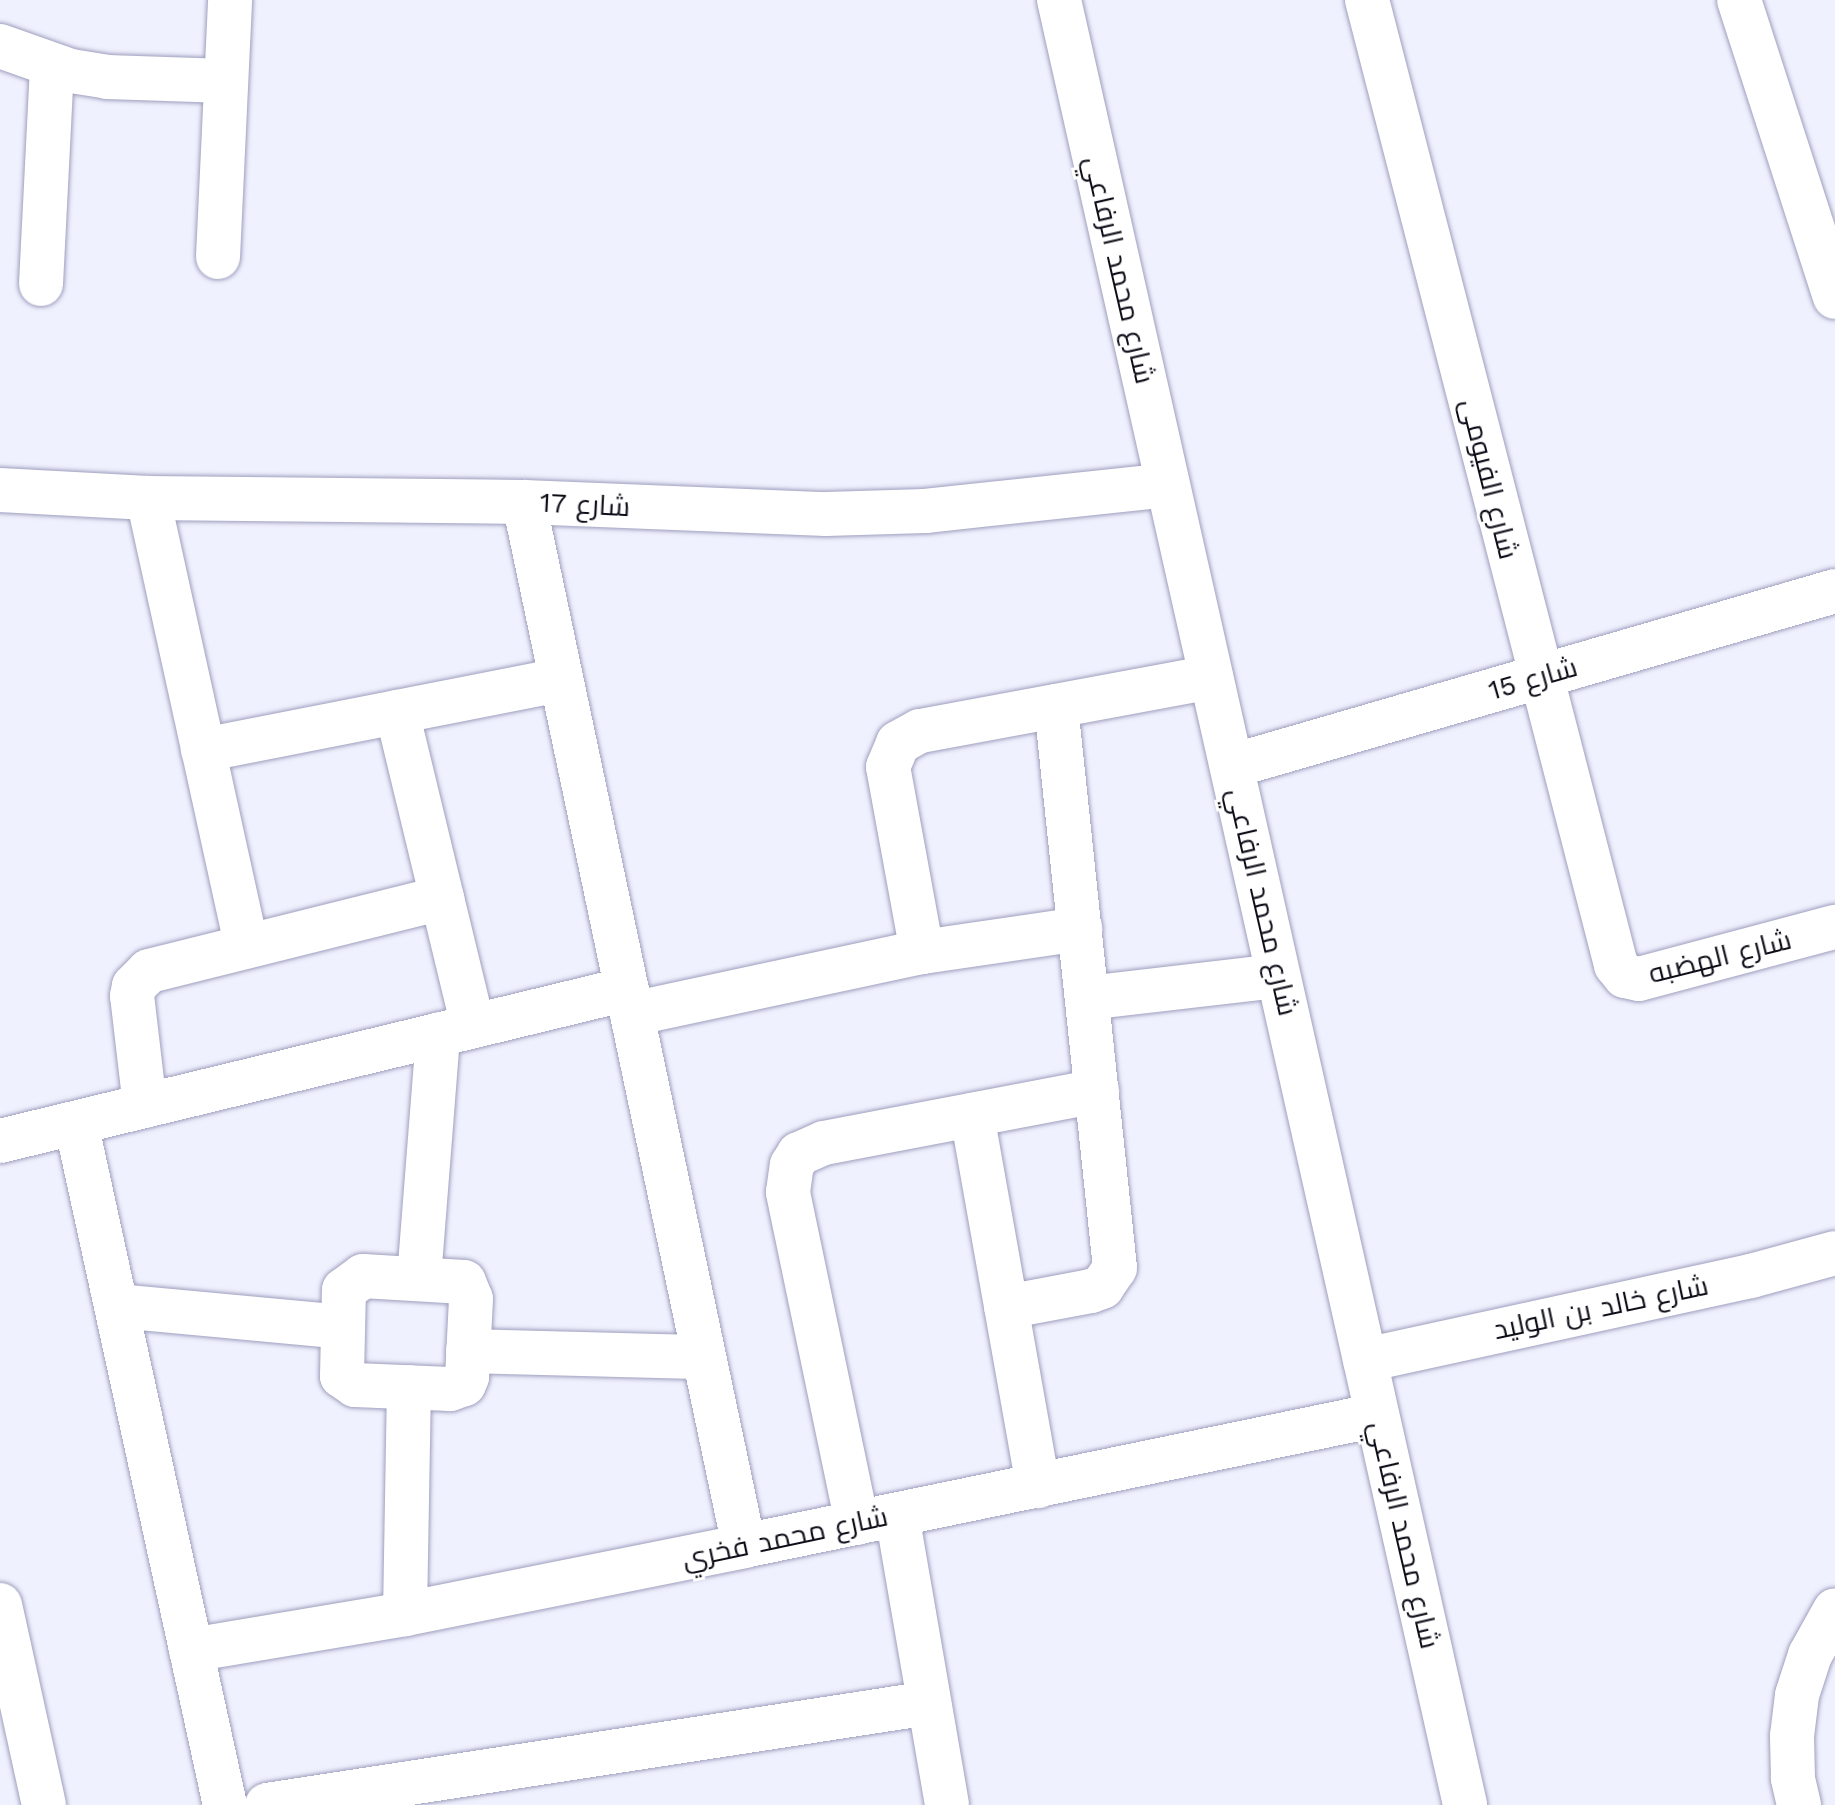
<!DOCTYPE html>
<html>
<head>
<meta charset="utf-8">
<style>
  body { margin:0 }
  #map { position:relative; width:1835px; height:1805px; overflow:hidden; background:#f0f1fe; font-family:"Work Sans",Cairo,sans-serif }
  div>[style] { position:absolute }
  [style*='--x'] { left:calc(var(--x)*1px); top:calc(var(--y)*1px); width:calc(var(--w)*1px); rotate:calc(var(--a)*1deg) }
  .roads { filter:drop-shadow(0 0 2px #9e9fbe) drop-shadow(0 0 2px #9e9fbe) }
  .minor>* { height:44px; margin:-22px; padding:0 22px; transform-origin:22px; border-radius:22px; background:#fff }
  span { translate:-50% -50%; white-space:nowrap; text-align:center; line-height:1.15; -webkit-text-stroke:6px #fff; paint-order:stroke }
  .street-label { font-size:28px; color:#0e0e19 }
</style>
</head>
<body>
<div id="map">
  <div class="roads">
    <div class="minor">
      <i style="--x:1059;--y:0;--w:1850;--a:77.32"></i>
      <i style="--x:1367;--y:0;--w:997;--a:75.53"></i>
      <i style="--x:1616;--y:965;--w:14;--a:51"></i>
      <i style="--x:1625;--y:976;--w:14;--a:12"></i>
      <i style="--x:1639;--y:979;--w:203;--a:-14.9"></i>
      <i style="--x:1739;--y:0;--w:312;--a:72.1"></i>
      <i style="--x:0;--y:46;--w:75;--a:19.4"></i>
      <i style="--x:71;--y:71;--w:36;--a:9"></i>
      <i style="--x:107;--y:77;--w:119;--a:1.9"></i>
      <i style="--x:218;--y:257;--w:257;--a:-87.3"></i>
      <i style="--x:41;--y:284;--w:219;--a:-87.1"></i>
      <i style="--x:0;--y:490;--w:148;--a:3.1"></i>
      <i style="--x:148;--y:498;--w:376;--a:0.6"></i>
      <i style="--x:524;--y:502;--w:302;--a:2.3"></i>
      <i style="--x:826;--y:514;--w:99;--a:-1.7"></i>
      <i style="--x:925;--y:511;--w:244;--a:-6.1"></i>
      <i style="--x:148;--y:498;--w:458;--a:77.6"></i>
      <i style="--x:524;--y:502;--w:1067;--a:78.1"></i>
      <i style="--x:397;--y:712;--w:323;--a:76.4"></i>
      <i style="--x:203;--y:750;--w:365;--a:-11.1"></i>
      <i style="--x:1232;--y:766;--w:628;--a:-16.18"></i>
      <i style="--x:922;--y:952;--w:188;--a:-100.4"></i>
      <i style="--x:888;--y:767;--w:26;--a:-67"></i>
      <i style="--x:898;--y:743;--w:25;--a:-29"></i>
      <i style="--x:920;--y:731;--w:296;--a:-10.5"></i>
      <i style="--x:1087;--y:998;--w:192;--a:-6.6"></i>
      <i style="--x:632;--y:1014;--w:297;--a:-12.1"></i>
      <i style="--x:922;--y:952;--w:160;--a:-8.3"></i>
      <i style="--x:145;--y:1106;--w:111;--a:-96.7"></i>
      <i style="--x:132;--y:996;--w:10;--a:-79"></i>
      <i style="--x:134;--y:986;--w:21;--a:-45"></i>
      <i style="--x:149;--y:971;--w:302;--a:-14"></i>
      <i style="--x:972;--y:1115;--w:377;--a:79.9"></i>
      <i style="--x:76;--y:1123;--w:698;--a:77.68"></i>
      <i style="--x:0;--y:1141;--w:645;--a:-13.63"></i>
      <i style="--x:363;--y:1276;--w:101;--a:3.4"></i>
      <i style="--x:464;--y:1282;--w:18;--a:68"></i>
      <i style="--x:471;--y:1299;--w:78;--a:92.9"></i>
      <i style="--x:467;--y:1377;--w:8;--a:113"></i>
      <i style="--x:464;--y:1384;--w:15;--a:160"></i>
      <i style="--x:450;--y:1389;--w:95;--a:-177.6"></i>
      <i style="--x:355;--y:1385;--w:16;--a:-145"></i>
      <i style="--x:342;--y:1376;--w:86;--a:-88.7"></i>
      <i style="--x:344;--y:1290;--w:24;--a:-36"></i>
      <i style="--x:419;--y:1278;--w:244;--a:-85.5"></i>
      <i style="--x:117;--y:1306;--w:226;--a:5.3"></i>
      <i style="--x:1006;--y:1307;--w:86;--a:-10.7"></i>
      <i style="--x:1091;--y:1291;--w:12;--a:-20"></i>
      <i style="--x:1102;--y:1287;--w:23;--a:-56"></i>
      <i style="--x:1115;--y:1268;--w:565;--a:-95.99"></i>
      <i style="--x:468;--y:1351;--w:236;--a:1.5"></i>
      <i style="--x:1365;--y:1360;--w:395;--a:-12.3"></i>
      <i style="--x:1751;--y:1276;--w:87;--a:-15.3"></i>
      <i style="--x:897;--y:1515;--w:294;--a:80.2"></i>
      <i style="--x:857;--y:1523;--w:338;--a:-101.8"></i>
      <i style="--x:788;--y:1192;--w:27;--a:-82"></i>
      <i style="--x:792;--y:1165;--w:13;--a:-58"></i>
      <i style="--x:799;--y:1154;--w:27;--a:-24"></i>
      <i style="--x:824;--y:1143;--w:278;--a:-10.8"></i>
      <i style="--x:0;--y:1605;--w:205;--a:77.6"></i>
      <i style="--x:405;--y:1614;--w:227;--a:-89"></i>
      <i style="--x:191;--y:1650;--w:217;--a:-9.5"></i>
      <i style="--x:405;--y:1614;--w:346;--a:-11.3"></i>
      <i style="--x:744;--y:1546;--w:646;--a:-11.69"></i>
      <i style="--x:267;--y:1805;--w:670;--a:-8.76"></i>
      <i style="--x:1799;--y:1805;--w:28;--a:-103"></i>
      <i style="--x:1793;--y:1778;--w:42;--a:-91.4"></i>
      <i style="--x:1792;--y:1736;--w:41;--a:-83"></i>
      <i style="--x:1797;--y:1695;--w:42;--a:-72"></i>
      <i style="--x:1810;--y:1655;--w:51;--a:-60.9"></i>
    </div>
  </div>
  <div class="street-label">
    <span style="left:1119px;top:270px;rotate:77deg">شارع محمد الرفاعي</span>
    <span style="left:1489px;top:479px;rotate:76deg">شارع الفيومى</span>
    <span style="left:585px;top:505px;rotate:3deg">شارع 17</span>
    <span style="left:1533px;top:679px;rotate:-16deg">شارع 15</span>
    <span style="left:1262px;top:902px;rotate:77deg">شارع محمد الرفاعي</span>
    <span style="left:1720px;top:957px;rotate:-14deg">شارع الهضبه</span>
    <span style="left:1601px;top:1308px;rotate:-12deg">شارع خالد بن الوليد</span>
    <span style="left:1404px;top:1535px;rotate:77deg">شارع محمد الرفاعي</span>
    <span style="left:785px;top:1538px;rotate:-12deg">شارع محمد فخري</span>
  </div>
</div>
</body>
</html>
